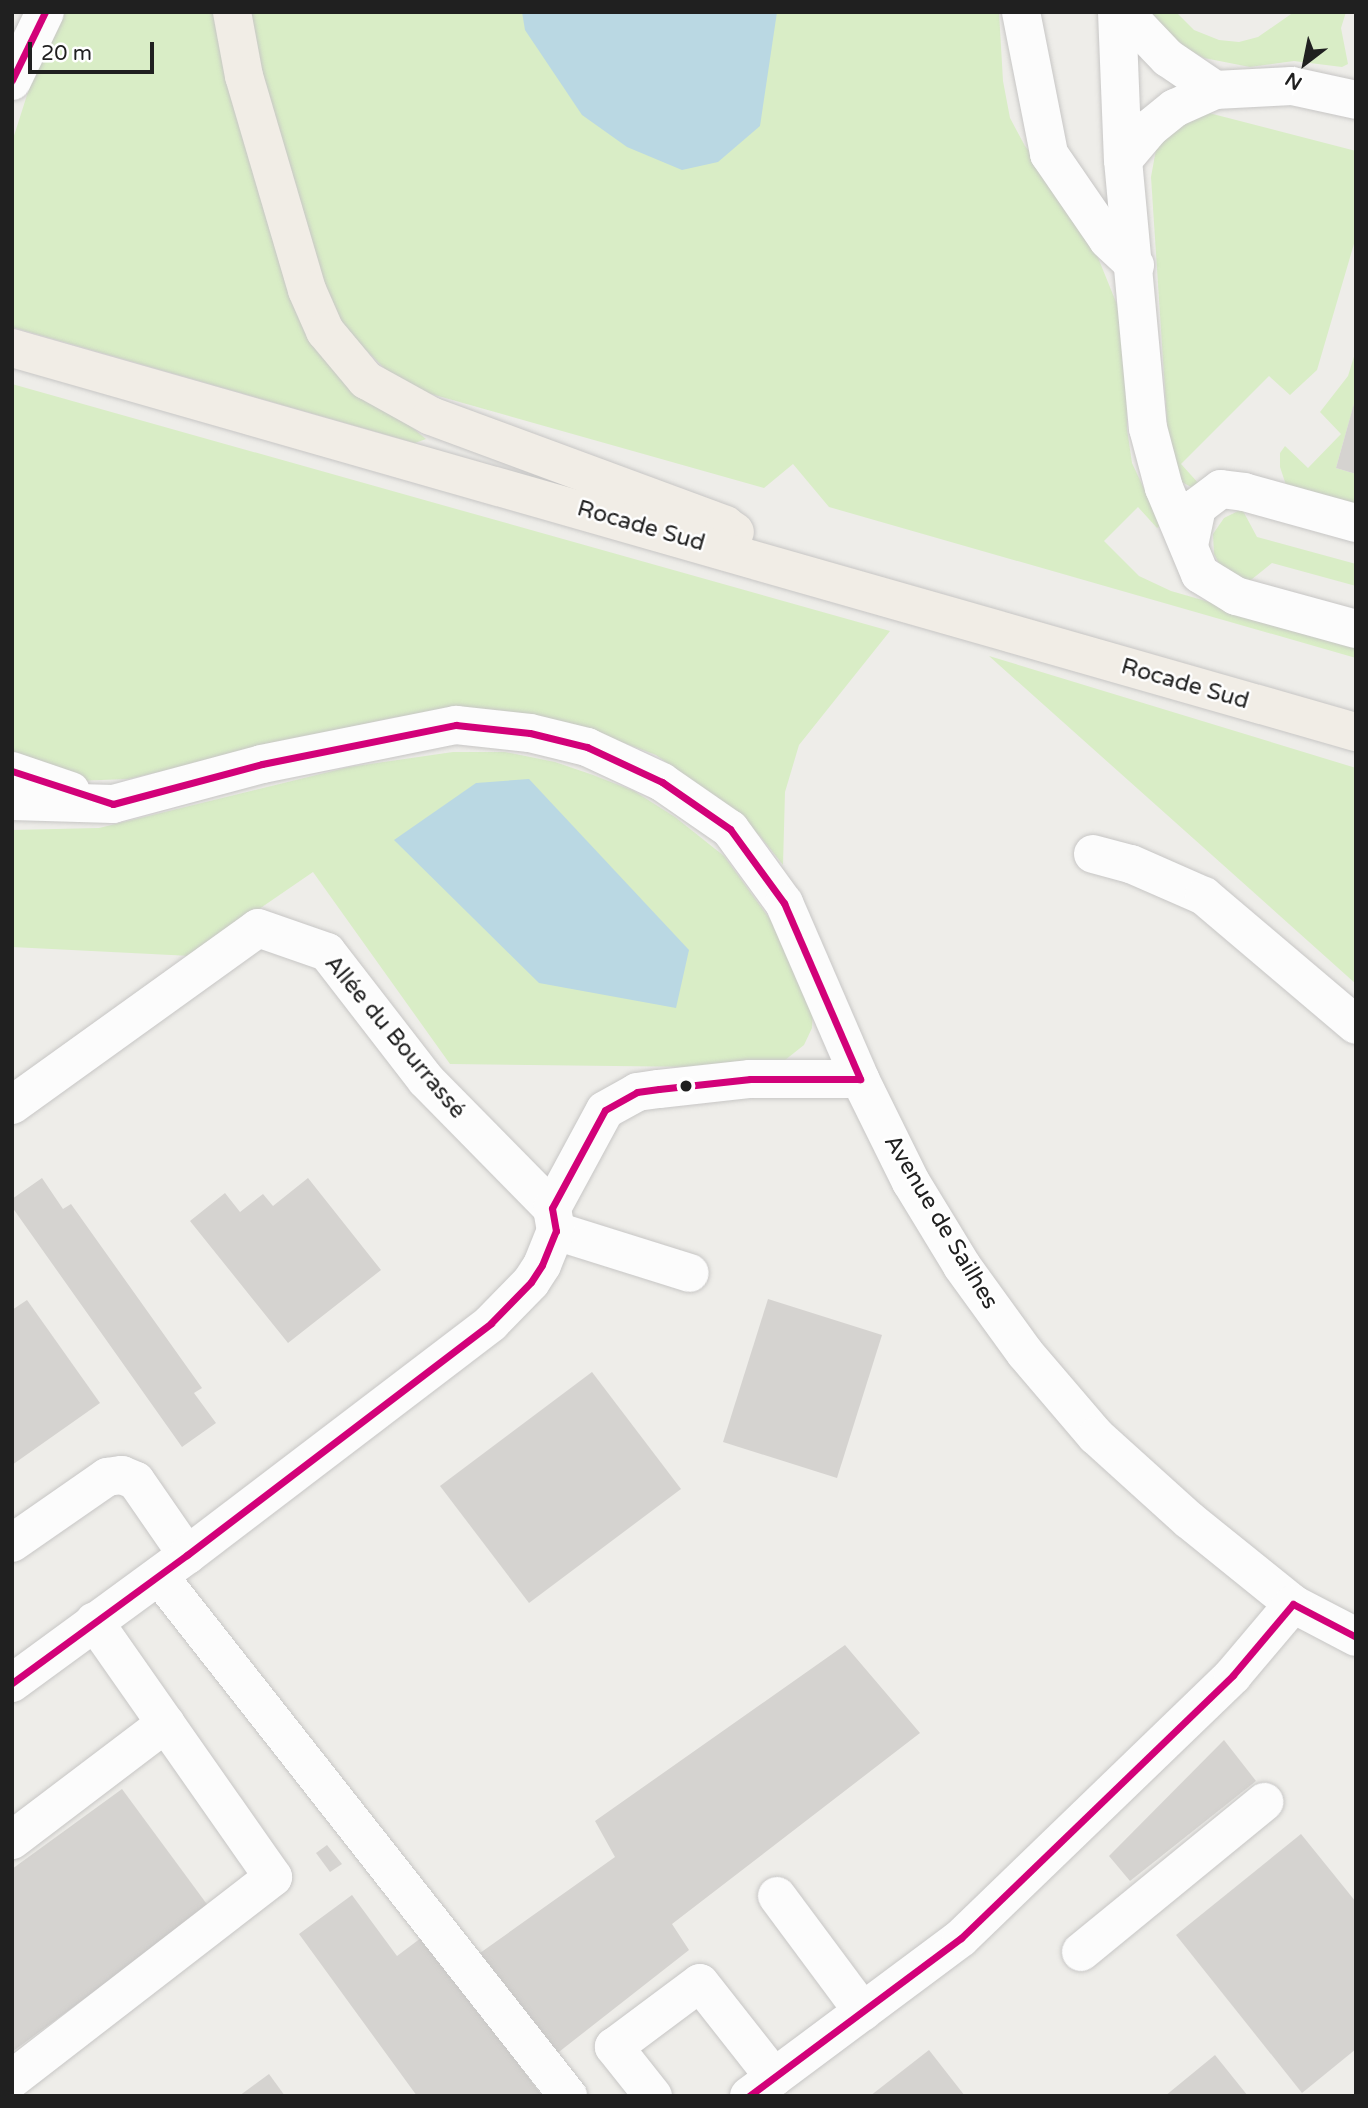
<!DOCTYPE html>
<html>
<head>
<meta charset="utf-8">
<style>
  body { margin:0 }
  #map { position:relative; width:1368px; height:2108px; overflow:hidden; background:#eeede9; font-family:"Varela Round",sans-serif }
  div>[style] { position:absolute }
  [style*='--x'] { left:calc(var(--x)*1px); top:calc(var(--y)*1px); width:calc(var(--w)*1px); rotate:calc(var(--a)*1deg) }
  .grass>* { inset:0; background:#d9edc6 }
  .water>* { inset:0; background:#bad8e3 }
  .building>* { inset:0; background:#d5d3d0 }
  .roads { filter:drop-shadow(0 0 2px #c7c6c5) drop-shadow(0 0 2px #c7c6c5) }
  .minor>* { height:38px; margin:-19px; padding:0 19px; transform-origin:19px; border-radius:19px; background:#fcfcfc }
  .major>* { height:38px; margin:-19px; padding:0 19px; transform-origin:19px; border-radius:19px; background:#f1ede6 }
  .bus-1>* { height:7px; margin:-3.5px; padding:0 3.5px; transform-origin:3.5px; border-radius:3.5px; background:#d20179 }
  .dots>* { width:19px; height:19px; translate:-50% -50%; box-sizing:border-box; border:4px solid #fff; border-radius:50% }
  span { translate:-50% -50%; white-space:nowrap; text-align:center; line-height:1.15; -webkit-text-stroke:5px #fff; paint-order:stroke }
  .street-label { font-size:23px; color:#202020 }
  .frame { position:absolute; inset:0; border:14px solid #202020; pointer-events:none }
  .north { position:absolute; left:1270px; top:28px; width:70px; height:70px; -webkit-text-stroke:5px #fff; paint-order:stroke; rotate:212deg; font-size:19px; font-weight:700; line-height:28px; text-align:center; color:#202020 }
  .north::after { content:''; display:block; margin:auto; width:24px; height:32px; background:#202020; clip-path:polygon(50% 0,100% 100%,50% 72%,0 100%) }
  .scale { position:absolute; left:28px; top:42px; width:126px; height:32px; box-sizing:border-box; border:4px solid #202020; border-top:0; padding-left:9px; font-size:21px; line-height:24px; white-space:nowrap; color:#202020; -webkit-text-stroke:5px #fff; paint-order:stroke }
</style>
</head>
<body>
<div id="map">
  <div class="grass">
    <i style="clip-path:polygon(64px 12px,215px 12px,302px 326px,321px 352px,426px 439px,415px 443px,12px 327px,12px 142px,35px 70px)"></i>
    <i style="clip-path:polygon(245px 12px,999px 12px,1003px 81px,1010px 118px,1025px 146px,1069px 199px,1086px 228px,1118px 307px,1126px 358px,1127px 429px,1132px 463px,1161px 525px,1157px 528px,1138px 507px,1104px 541px,1139px 576px,1171px 591px,1356px 644px,1356px 658px,829px 507px,793px 464px,764px 488px,417px 390px,388px 372px,346px 330px,319px 281px)"></i>
    <i style="clip-path:polygon(1151px 12px,1176px 12px,1194px 30px,1219px 40px,1239px 42px,1258px 37px,1294px 12px,1346px 12px,1341px 28px,1348px 64px,1342px 67px,1294px 61px,1250px 67px,1204px 58px,1176px 43px)"></i>
    <i style="clip-path:polygon(1205px 112px,1356px 151px,1356px 237px,1317px 370px,1290px 395px,1269px 376px,1181px 464px,1200px 485px,1191px 487px,1182px 482px,1169px 452px,1151px 177px,1157px 144px,1169px 126px)"></i>
    <i style="clip-path:polygon(1356px 350px,1356px 397px,1336px 468px,1356px 474px,1356px 509px,1286px 485px,1280px 467px,1280px 453px,1285px 446px,1308px 468px,1341px 434px,1320px 412px,1348px 376px)"></i>
    <i style="clip-path:polygon(12px 384px,890px 631px,799px 745px,785px 792px,783px 865px,760px 836px,732px 809px,656px 755px,595px 732px,443px 711px,391px 718px,128px 779px,74px 781px,12px 763px)"></i>
    <i style="clip-path:polygon(1242px 509px,1257px 537px,1356px 564px,1356px 586px,1272px 563px,1246px 584px,1223px 571px,1214px 554px,1213px 534px,1224px 518px)"></i>
    <i style="clip-path:polygon(989px 656px,1356px 768px,1356px 984px,1222px 864px)"></i>
    <i style="clip-path:polygon(453px 752px,505px 752px,555px 762px,593px 775px,634px 791px,675px 817px,724px 856px,783px 937px,813px 1009px,812px 1028px,804px 1045px,775px 1068px,450px 1064px,313px 872px,191px 956px,12px 947px,12px 830px,99px 828px,349px 767px)"></i>
  </div>
  <div class="water">
    <i style="clip-path:polygon(522px 12px,777px 12px,760px 126px,718px 162px,682px 170px,627px 147px,582px 115px,525px 30px)"></i>
    <i style="clip-path:polygon(529px 779px,689px 950px,676px 1008px,539px 983px,394px 840px,476px 783px)"></i>
  </div>
  <div class="building">
    <i style="clip-path:polygon(1355px 400px,1356px 400px,1356px 474px,1336px 468px)"></i>
    <i style="clip-path:polygon(42px 1178px,63px 1209px,71px 1204px,202px 1388px,194px 1393px,216px 1423px,182px 1447px,12px 1207px,12px 1199px)"></i>
    <i style="clip-path:polygon(308px 1178px,381px 1270px,288px 1343px,190px 1221px,225px 1193px,240px 1212px,263px 1194px,273px 1206px)"></i>
    <i style="clip-path:polygon(768px 1299px,882px 1335px,837px 1478px,723px 1442px)"></i>
    <i style="clip-path:polygon(27px 1300px,100px 1403px,12px 1465px,12px 1310px)"></i>
    <i style="clip-path:polygon(592px 1372px,681px 1489px,529px 1603px,440px 1486px)"></i>
    <i style="clip-path:polygon(845px 1645px,920px 1733px,672px 1924px,689px 1950px,555px 2055px,480px 1953px,615px 1857px,595px 1821px)"></i>
    <i style="clip-path:polygon(1224px 1740px,1256px 1781px,1130px 1881px,1109px 1856px)"></i>
    <i style="clip-path:polygon(122px 1789px,209px 1907px,12px 2052px,12px 1869px)"></i>
    <i style="clip-path:polygon(1301px 1834px,1356px 1902px,1356px 2049px,1302px 2093px,1176px 1935px)"></i>
    <i style="clip-path:polygon(327px 1845px,342px 1864px,330px 1872px,316px 1853px)"></i>
    <i style="clip-path:polygon(352px 1895px,397px 1956px,425px 1935px,542px 2096px,417px 2096px,299px 1934px)"></i>
    <i style="clip-path:polygon(929px 2050px,965px 2096px,870px 2096px)"></i>
    <i style="clip-path:polygon(1215px 2055px,1248px 2096px,1165px 2096px)"></i>
    <i style="clip-path:polygon(269px 2074px,285px 2096px,239px 2096px)"></i>
  </div>
  <div class="roads">
    <div class="minor">
      <i style="--x:1021;--y:12;--w:145;--a:78.8"></i>
      <i style="--x:1049;--y:154;--w:104;--a:55.5"></i>
      <i style="--x:1108;--y:240;--w:37;--a:43"></i>
      <i style="--x:1117;--y:12;--w:148;--a:87.7"></i>
      <i style="--x:1123;--y:160;--w:269;--a:84.7"></i>
      <i style="--x:1148;--y:428;--w:62;--a:75.1"></i>
      <i style="--x:1164;--y:488;--w:93;--a:67.3"></i>
      <i style="--x:1200;--y:574;--w:42;--a:31.4"></i>
      <i style="--x:1236;--y:596;--w:124;--a:15.4"></i>
      <i style="--x:1124;--y:12;--w:64;--a:46.3"></i>
      <i style="--x:1168;--y:58;--w:57;--a:34.2"></i>
      <i style="--x:12;--y:81;--w:76;--a:-64.4"></i>
      <i style="--x:1123;--y:160;--w:42;--a:-49.8"></i>
      <i style="--x:1150;--y:128;--w:32;--a:-39"></i>
      <i style="--x:1175;--y:108;--w:44;--a:-24.2"></i>
      <i style="--x:1215;--y:90;--w:77;--a:-3"></i>
      <i style="--x:1292;--y:86;--w:66;--a:12.3"></i>
      <i style="--x:1189;--y:545;--w:39;--a:-78"></i>
      <i style="--x:1197;--y:507;--w:30;--a:-37"></i>
      <i style="--x:1221;--y:489;--w:23;--a:7"></i>
      <i style="--x:1244;--y:492;--w:116;--a:15.5"></i>
      <i style="--x:12;--y:771;--w:62;--a:18.7"></i>
      <i style="--x:12;--y:801;--w:101;--a:1.7"></i>
      <i style="--x:113;--y:804;--w:154;--a:-15"></i>
      <i style="--x:262;--y:764;--w:198;--a:-11.4"></i>
      <i style="--x:456;--y:725;--w:74;--a:6.2"></i>
      <i style="--x:530;--y:733;--w:59;--a:13.8"></i>
      <i style="--x:587;--y:747;--w:83;--a:25"></i>
      <i style="--x:662;--y:782;--w:83;--a:34.7"></i>
      <i style="--x:730;--y:829;--w:92;--a:53.9"></i>
      <i style="--x:784;--y:903;--w:192;--a:66.6"></i>
      <i style="--x:860;--y:1079;--w:115;--a:63.7"></i>
      <i style="--x:911;--y:1182;--w:98;--a:58.7"></i>
      <i style="--x:962;--y:1266;--w:107;--a:54.1"></i>
      <i style="--x:1025;--y:1353;--w:109;--a:49.5"></i>
      <i style="--x:1096;--y:1436;--w:125;--a:42.1"></i>
      <i style="--x:1189;--y:1520;--w:134;--a:38.9"></i>
      <i style="--x:1293;--y:1604;--w:71;--a:27.6"></i>
      <i style="--x:1093;--y:854;--w:39;--a:15"></i>
      <i style="--x:1131;--y:864;--w:80;--a:23.7"></i>
      <i style="--x:1204;--y:896;--w:199;--a:40.3"></i>
      <i style="--x:12;--y:1105;--w:303;--a:-35.7"></i>
      <i style="--x:258;--y:928;--w:73;--a:19.2"></i>
      <i style="--x:327;--y:952;--w:162;--a:52.3"></i>
      <i style="--x:426;--y:1080;--w:180;--a:45.5"></i>
      <i style="--x:556;--y:1231;--w:140;--a:17.4"></i>
      <i style="--x:12;--y:1543;--w:116;--a:-34.8"></i>
      <i style="--x:107;--y:1477;--w:15;--a:-8"></i>
      <i style="--x:122;--y:1475;--w:15;--a:23"></i>
      <i style="--x:136;--y:1481;--w:90;--a:55.4"></i>
      <i style="--x:159;--y:1576;--w:662;--a:51.81"></i>
      <i style="--x:12;--y:1683;--w:217;--a:-36.2"></i>
      <i style="--x:187;--y:1555;--w:382;--a:-37.3"></i>
      <i style="--x:491;--y:1323;--w:57;--a:-45.7"></i>
      <i style="--x:531;--y:1282;--w:20;--a:-57"></i>
      <i style="--x:542;--y:1265;--w:37;--a:-68"></i>
      <i style="--x:556;--y:1231;--w:23;--a:-100"></i>
      <i style="--x:552;--y:1208;--w:111;--a:-61.6"></i>
      <i style="--x:605;--y:1110;--w:37;--a:-29"></i>
      <i style="--x:637;--y:1092;--w:22;--a:-8"></i>
      <i style="--x:659;--y:1089;--w:92;--a:-6.3"></i>
      <i style="--x:750;--y:1079;--w:110;--a:0"></i>
      <i style="--x:12;--y:1840;--w:193;--a:-37.2"></i>
      <i style="--x:777;--y:1896;--w:144;--a:53.4"></i>
      <i style="--x:1081;--y:1952;--w:237;--a:-39.3"></i>
      <i style="--x:12;--y:2079;--w:330;--a:-37.7"></i>
      <i style="--x:273;--y:1877;--w:312;--a:-125"></i>
      <i style="--x:653;--y:2096;--w:63;--a:-128.5"></i>
      <i style="--x:614;--y:2047;--w:107;--a:-36.7"></i>
      <i style="--x:700;--y:1983;--w:120;--a:51.8"></i>
      <i style="--x:749;--y:2096;--w:264;--a:-36.7"></i>
      <i style="--x:961;--y:1938;--w:378;--a:-44"></i>
      <i style="--x:1233;--y:1675;--w:93;--a:-49.8"></i>
    </div>
    <div class="major">
      <i style="--x:232;--y:12;--w:65;--a:79.4"></i>
      <i style="--x:244;--y:76;--w:223;--a:73.6"></i>
      <i style="--x:307;--y:290;--w:45;--a:66.3"></i>
      <i style="--x:325;--y:331;--w:64;--a:50.1"></i>
      <i style="--x:366;--y:380;--w:74;--a:29"></i>
      <i style="--x:431;--y:416;--w:314;--a:20.3"></i>
      <i style="--x:725;--y:525;--w:12;--a:35"></i>
      <i style="--x:12;--y:348;--w:1398;--a:15.95"></i>
    </div>
  </div>
  <div class="bus-1">
    <i style="--x:12;--y:80;--w:76;--a:-64.1"></i>
    <i style="--x:12;--y:771;--w:106;--a:18.1"></i>
    <i style="--x:113;--y:804;--w:154;--a:-15"></i>
    <i style="--x:262;--y:764;--w:198;--a:-11.4"></i>
    <i style="--x:456;--y:725;--w:74;--a:6.2"></i>
    <i style="--x:530;--y:733;--w:59;--a:13.8"></i>
    <i style="--x:587;--y:747;--w:83;--a:25"></i>
    <i style="--x:662;--y:782;--w:83;--a:34.7"></i>
    <i style="--x:730;--y:829;--w:92;--a:53.9"></i>
    <i style="--x:784;--y:903;--w:192;--a:66.6"></i>
    <i style="--x:1293;--y:1604;--w:71;--a:27.6"></i>
    <i style="--x:12;--y:1683;--w:217;--a:-36.2"></i>
    <i style="--x:187;--y:1555;--w:382;--a:-37.3"></i>
    <i style="--x:491;--y:1323;--w:57;--a:-45.7"></i>
    <i style="--x:531;--y:1282;--w:20;--a:-57"></i>
    <i style="--x:542;--y:1265;--w:37;--a:-68"></i>
    <i style="--x:556;--y:1231;--w:23;--a:-100"></i>
    <i style="--x:552;--y:1208;--w:111;--a:-61.6"></i>
    <i style="--x:605;--y:1110;--w:37;--a:-29"></i>
    <i style="--x:637;--y:1092;--w:22;--a:-8"></i>
    <i style="--x:659;--y:1089;--w:92;--a:-6.3"></i>
    <i style="--x:750;--y:1079;--w:110;--a:0"></i>
    <i style="--x:749;--y:2096;--w:264;--a:-36.7"></i>
    <i style="--x:961;--y:1938;--w:378;--a:-44"></i>
    <i style="--x:1233;--y:1675;--w:93;--a:-49.8"></i>
  </div>
  <div class="dots">
    <i style="left:686px;top:1086px;background:#202020"></i>
  </div>
  <div class="street-label">
    <span style="left:641px;top:526px;rotate:16deg">Rocade Sud</span>
    <span style="left:1185px;top:684px;rotate:16deg">Rocade Sud</span>
    <span style="left:395px;top:1037px;rotate:50deg">Allée du Bourrassé</span>
    <span style="left:941px;top:1222px;rotate:59deg">Avenue de Sailhes</span>
  </div>
  <div class="frame"></div>
  <div class="north">N</div>
  <div class="scale">20 m</div>
</div>
</body>
</html>
